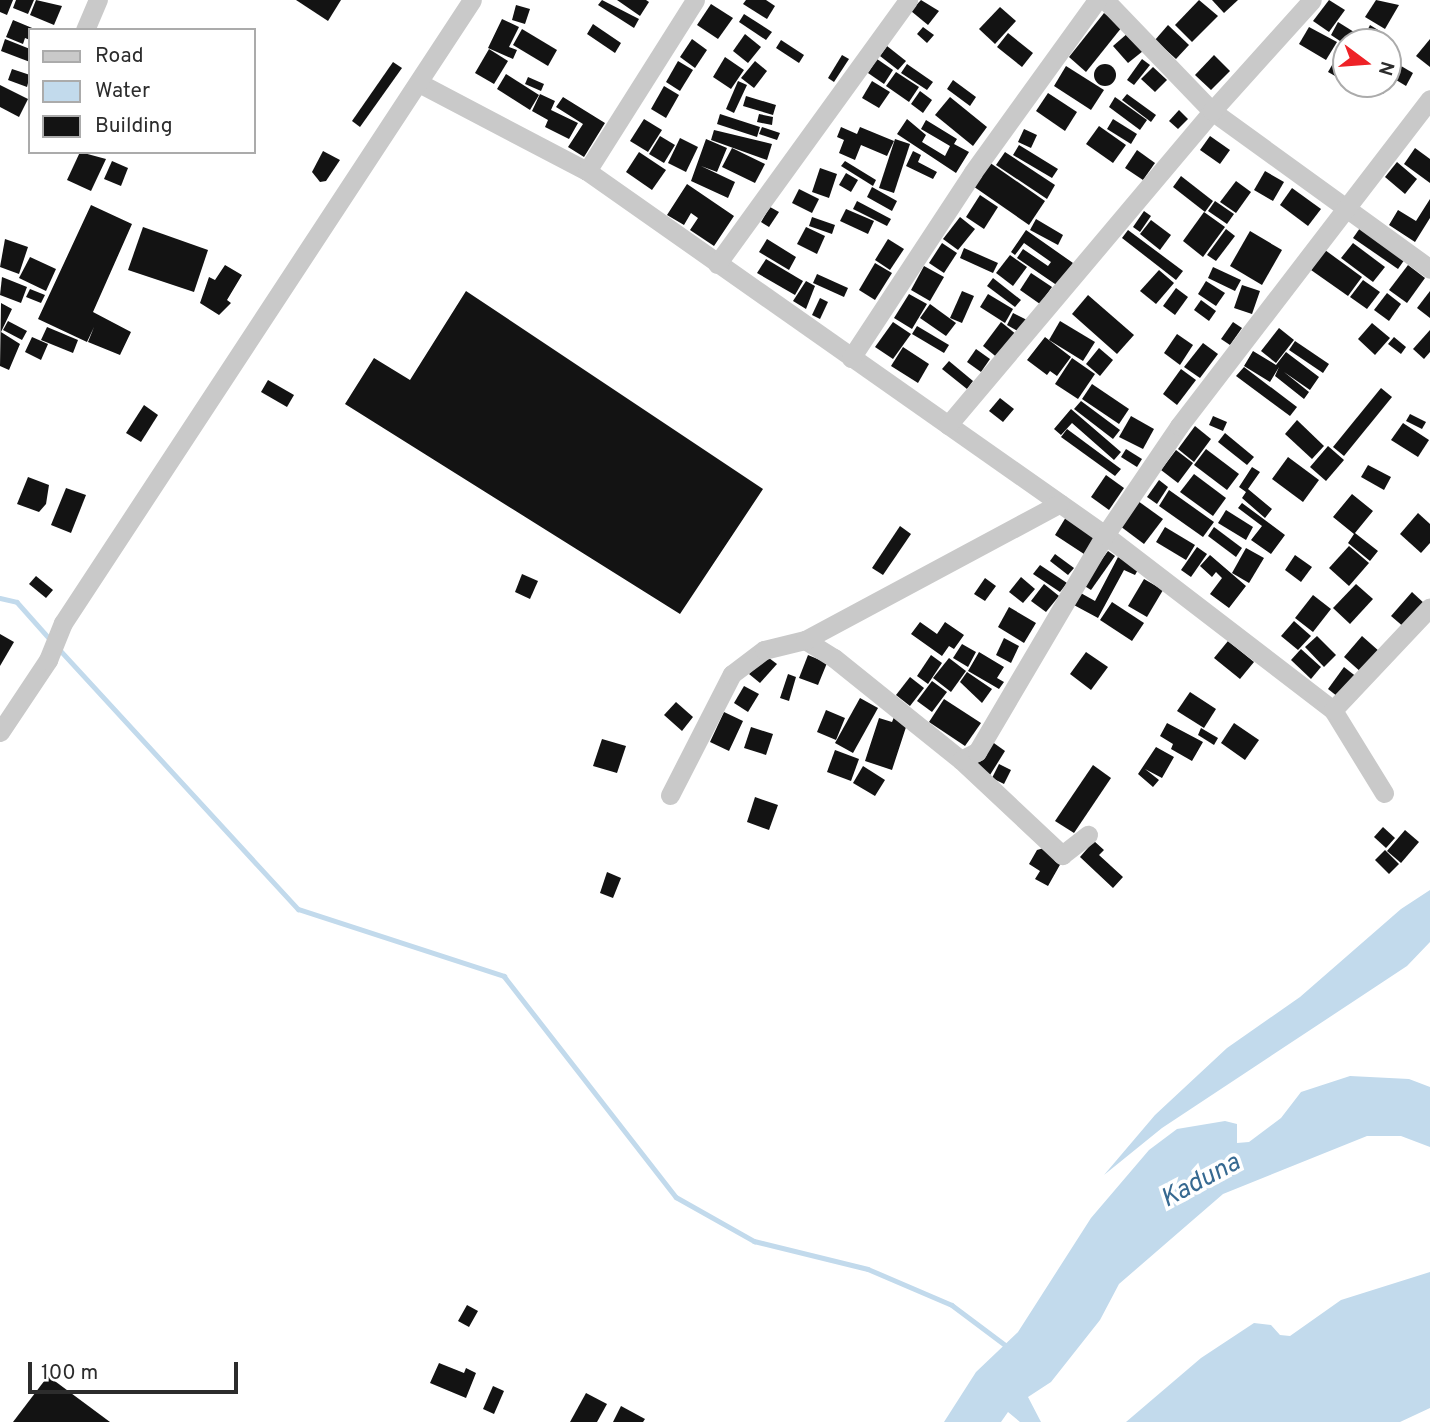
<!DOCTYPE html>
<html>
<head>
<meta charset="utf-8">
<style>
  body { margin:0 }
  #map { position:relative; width:1430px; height:1422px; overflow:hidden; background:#fff; font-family:Overpass,sans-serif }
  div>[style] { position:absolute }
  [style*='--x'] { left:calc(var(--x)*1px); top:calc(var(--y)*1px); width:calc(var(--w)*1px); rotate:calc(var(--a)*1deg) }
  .water>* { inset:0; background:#c2daec }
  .stream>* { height:4.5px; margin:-2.25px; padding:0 2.25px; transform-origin:2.25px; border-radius:2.25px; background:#c2daec }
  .building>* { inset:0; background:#131313 }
  .round { border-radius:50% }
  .minor>* { height:19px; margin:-9.5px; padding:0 9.5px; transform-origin:9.5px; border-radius:9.5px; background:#c9c9c9 }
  span { translate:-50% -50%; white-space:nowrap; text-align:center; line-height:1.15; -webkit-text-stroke:7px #fff; paint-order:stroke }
  .water-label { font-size:26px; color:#366991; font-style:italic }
  .legend { position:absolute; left:28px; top:28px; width:228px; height:126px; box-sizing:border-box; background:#fff; border:2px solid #ababab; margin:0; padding:9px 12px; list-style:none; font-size:21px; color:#2c2c2c }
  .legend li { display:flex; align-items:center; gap:14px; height:35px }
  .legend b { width:35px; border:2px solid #ababab }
  .north { position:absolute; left:1332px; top:28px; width:70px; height:70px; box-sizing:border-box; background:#fff; border:2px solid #ababab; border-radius:50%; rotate:106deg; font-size:19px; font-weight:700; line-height:28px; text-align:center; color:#2c2c2c }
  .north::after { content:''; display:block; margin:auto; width:24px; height:32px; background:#ee2227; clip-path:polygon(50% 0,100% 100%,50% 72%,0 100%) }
  .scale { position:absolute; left:28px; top:1362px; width:210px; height:32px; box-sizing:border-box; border:4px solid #2c2c2c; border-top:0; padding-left:9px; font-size:21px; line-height:24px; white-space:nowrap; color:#2c2c2c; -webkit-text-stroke:5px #fff; paint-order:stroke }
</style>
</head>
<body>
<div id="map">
  <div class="water">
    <i style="clip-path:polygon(1430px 890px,1430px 942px,1407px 966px,1162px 1128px,1104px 1175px,1155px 1115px,1227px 1048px,1300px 997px,1401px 909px)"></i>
    <i style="clip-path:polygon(1350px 1076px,1409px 1079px,1430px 1087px,1430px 1147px,1401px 1136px,1367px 1136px,1223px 1194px,1119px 1284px,1100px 1320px,1051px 1382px,1028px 1397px,1041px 1422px,1020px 1422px,1008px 1412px,1001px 1422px,944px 1422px,976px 1372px,1018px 1332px,1091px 1218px,1149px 1150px,1177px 1129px,1225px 1121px,1237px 1124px,1237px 1143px,1249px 1142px,1281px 1118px,1301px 1092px)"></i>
    <i style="clip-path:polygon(1430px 1272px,1430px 1408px,1400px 1422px,1126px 1422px,1201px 1358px,1254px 1323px,1271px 1325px,1280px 1335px,1290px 1336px,1341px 1300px)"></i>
  </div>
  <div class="stream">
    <i style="--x:0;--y:598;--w:17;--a:13"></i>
    <i style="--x:17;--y:602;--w:48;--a:48.4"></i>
    <i style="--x:60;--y:650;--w:352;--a:47.4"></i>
    <i style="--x:298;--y:909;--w:217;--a:18"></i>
    <i style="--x:504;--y:976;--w:280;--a:52.1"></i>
    <i style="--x:676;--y:1197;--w:90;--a:29.4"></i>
    <i style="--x:754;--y:1241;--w:117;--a:13.8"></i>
    <i style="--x:868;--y:1269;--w:91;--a:23.2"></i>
    <i style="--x:952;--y:1305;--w:70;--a:36.9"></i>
  </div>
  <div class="building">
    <i style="clip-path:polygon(0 0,13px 0,7px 15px,0 12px)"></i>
    <i style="clip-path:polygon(16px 0,34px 0,28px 14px,13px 8px)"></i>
    <i style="clip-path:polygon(36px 0,62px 6px,54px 25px,30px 15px)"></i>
    <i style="clip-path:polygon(296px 0,341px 0,328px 21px)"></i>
    <i style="clip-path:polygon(602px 0,639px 19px,634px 28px,598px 5px)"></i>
    <i style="clip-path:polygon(617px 0,646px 0,649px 2px,640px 16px)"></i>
    <i style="clip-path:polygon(746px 0,766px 0,775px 6px,767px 19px,743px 4px)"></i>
    <i style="clip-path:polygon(921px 0,939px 11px,928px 25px,911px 11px)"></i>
    <i style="clip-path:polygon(1199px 0,1218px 16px,1192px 42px,1175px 25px)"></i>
    <i style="clip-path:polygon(1212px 0,1238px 0,1224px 13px)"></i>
    <i style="clip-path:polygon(1329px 0,1345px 10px,1329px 32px,1313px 21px)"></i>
    <i style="clip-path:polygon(1376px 0,1399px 5px,1385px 29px,1365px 17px)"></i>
    <i style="clip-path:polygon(711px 4px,733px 18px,718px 39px,697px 25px)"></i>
    <i style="clip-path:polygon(516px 5px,530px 9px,525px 24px,512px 20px)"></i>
    <i style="clip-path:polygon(1000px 7px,1016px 21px,995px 44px,979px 29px)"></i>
    <i style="clip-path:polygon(1104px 13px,1122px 27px,1086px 72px,1069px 57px)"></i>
    <i style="clip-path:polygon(744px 14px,772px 32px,766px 40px,739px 22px)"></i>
    <i style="clip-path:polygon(502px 19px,519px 27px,509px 47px,517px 50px,513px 59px,488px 48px)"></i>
    <i style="clip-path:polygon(13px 20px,37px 30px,30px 30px,30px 40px,25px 38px,23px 44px,6px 37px)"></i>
    <i style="clip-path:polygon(1338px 22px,1370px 42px,1346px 45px,1331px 35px)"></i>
    <i style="clip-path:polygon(593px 24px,621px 43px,615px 53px,587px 34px)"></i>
    <i style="clip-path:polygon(1168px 25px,1189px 45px,1176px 59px,1155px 40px)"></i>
    <i style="clip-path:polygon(1370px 25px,1383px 33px,1378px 42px,1365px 35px)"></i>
    <i style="clip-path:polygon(923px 27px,934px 35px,927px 43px,917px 34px)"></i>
    <i style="clip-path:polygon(1309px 27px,1337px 42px,1326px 60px,1299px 44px)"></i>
    <i style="clip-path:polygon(522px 29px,557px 50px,548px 66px,513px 45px)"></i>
    <i style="clip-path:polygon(1008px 33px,1033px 53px,1022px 67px,997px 47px)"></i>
    <i style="clip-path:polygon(1128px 33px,1143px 51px,1128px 63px,1113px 46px)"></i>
    <i style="clip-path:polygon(745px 34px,761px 47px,748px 63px,733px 51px)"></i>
    <i style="clip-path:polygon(5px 39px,30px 49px,30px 62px,1px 51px)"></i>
    <i style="clip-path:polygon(692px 39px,707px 50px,695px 68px,680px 57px)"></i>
    <i style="clip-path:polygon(1430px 39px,1430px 67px,1416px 56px)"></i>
    <i style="clip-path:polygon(781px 40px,804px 55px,799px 63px,776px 48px)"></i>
    <i style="clip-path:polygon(887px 46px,906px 61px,898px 70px,880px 56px)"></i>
    <i style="clip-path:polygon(1342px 48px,1346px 51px,1346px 82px,1328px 72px)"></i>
    <i style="clip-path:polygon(489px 49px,508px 61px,494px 84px,475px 73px)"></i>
    <i style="clip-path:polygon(842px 55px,849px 59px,834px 82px,828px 78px)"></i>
    <i style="clip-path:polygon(1214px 55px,1230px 71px,1211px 90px,1195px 75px)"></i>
    <i style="clip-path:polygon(725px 57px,744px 70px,731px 89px,713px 77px)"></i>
    <i style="clip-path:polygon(877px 59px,893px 70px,884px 84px,868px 73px)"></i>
    <i style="clip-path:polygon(1142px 59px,1150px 65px,1134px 85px,1127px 80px)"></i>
    <i style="clip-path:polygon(678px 61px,693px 70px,680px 91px,666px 82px)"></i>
    <i style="clip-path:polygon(755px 61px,767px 71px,754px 88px,741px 78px)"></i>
    <i style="clip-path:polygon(393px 62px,402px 68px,360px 127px,352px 121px)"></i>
    <i style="clip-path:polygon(1396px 63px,1413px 73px,1406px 86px,1388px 75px)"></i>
    <i class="round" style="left:1094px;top:64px;width:22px;height:22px"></i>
    <i style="clip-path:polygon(907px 64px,933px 82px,927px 90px,901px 73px)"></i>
    <i style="clip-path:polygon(1066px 66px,1104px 90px,1091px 110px,1054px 86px)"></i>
    <i style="clip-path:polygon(1153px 67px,1167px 80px,1155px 92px,1141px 79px)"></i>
    <i style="clip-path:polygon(12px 69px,30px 75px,27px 87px,8px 80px)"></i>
    <i style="clip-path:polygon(896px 72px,919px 87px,909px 102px,886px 86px)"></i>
    <i style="clip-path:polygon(506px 74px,539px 95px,530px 110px,497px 89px)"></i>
    <i style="clip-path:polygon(528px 77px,544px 84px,541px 91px,525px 84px)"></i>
    <i style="clip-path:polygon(1388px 78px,1392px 80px,1383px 94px,1366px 84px,1388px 84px)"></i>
    <i style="clip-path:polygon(953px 80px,976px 97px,970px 106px,947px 89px)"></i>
    <i style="clip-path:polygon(738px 81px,747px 85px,734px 113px,726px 109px)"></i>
    <i style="clip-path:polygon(872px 81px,890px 92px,879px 108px,862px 98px)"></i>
    <i style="clip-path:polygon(0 85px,28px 99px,19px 117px,0 107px)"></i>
    <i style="clip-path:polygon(664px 86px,679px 95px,666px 118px,651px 109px)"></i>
    <i style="clip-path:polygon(920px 91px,932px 100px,923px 113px,911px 104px)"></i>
    <i style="clip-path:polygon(1048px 93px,1077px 112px,1065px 131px,1036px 111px)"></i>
    <i style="clip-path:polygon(540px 94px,555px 101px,551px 110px,578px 123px,569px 139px,545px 127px,548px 120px,532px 111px)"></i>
    <i style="clip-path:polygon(1127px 94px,1156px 115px,1151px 122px,1122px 100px)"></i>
    <i style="clip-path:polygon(746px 96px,776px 105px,773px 115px,743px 106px)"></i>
    <i style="clip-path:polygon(563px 97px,605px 123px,584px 157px,568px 147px,583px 124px,556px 107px)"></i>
    <i style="clip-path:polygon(950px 97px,987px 127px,973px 146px,935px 115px)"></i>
    <i style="clip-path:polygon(1115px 97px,1147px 120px,1140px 130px,1109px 107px)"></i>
    <i style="clip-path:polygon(1179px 110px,1188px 119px,1178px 129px,1169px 121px)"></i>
    <i style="clip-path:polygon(720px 114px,760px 127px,757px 137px,717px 124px)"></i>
    <i style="clip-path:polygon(759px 114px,773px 117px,772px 125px,757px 122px)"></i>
    <i style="clip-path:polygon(644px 119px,662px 130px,648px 152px,630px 141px)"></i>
    <i style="clip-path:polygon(907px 119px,926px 135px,922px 142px,945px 156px,950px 146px,921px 129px,926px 120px,957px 139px,954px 144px,969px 152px,956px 173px,897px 134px)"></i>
    <i style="clip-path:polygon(1113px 119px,1137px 134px,1131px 144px,1107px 129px)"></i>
    <i style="clip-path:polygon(1099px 126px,1126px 145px,1113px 163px,1086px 144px)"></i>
    <i style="clip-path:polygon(762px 127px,780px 133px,777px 140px,759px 134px)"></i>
    <i style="clip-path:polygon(841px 127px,857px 134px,860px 127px,894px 141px,887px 156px,861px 145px,855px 160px,839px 153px,844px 140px,837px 137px)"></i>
    <i style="clip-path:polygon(1024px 129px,1037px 135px,1031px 148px,1018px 142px)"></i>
    <i style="clip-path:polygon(714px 130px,772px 144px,767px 160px,711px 140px)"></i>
    <i style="clip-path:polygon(660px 136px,675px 145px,664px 163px,649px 154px)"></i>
    <i style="clip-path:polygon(1210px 136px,1230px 150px,1220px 164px,1200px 150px)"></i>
    <i style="clip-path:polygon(680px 138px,698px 147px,686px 172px,668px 163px)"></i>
    <i style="clip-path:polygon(706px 139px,727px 148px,717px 172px,701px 166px,735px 182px,728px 198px,691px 181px)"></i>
    <i style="clip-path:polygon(895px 139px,910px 144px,894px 193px,879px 188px)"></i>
    <i style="clip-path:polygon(1019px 145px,1058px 169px,1052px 178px,1013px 155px)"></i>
    <i style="clip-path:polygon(732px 148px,765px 164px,755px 183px,722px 167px)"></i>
    <i style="clip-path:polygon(1415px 148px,1430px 159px,1430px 183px,1404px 164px)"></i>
    <i style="clip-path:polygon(1137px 150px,1155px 163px,1143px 180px,1125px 168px)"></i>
    <i style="clip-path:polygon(323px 151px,340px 160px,326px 181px,320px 182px,312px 172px)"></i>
    <i style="clip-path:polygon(913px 151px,921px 155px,918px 162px,937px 172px,933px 179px,906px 166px)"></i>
    <i style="clip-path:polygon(80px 152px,106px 159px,91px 191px,67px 180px)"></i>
    <i style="clip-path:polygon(639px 152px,666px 170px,652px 190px,626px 172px)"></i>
    <i style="clip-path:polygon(1005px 152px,1055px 185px,1047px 199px,996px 165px)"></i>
    <i style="clip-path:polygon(986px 160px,1045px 201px,1029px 225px,970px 184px)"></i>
    <i style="clip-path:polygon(112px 161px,128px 168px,121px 186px,104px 179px)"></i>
    <i style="clip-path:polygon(845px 161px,876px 180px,873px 186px,841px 166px)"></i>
    <i style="clip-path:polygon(1397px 162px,1417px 179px,1405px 194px,1385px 177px)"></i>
    <i style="clip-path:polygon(820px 168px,837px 174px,829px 198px,812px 192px)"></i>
    <i style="clip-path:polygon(1265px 171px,1284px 182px,1273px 201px,1254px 190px)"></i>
    <i style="clip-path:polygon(846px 173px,858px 180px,851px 192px,839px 185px)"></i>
    <i style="clip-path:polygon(1181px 176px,1213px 201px,1205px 212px,1173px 187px)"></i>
    <i style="clip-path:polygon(1236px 181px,1251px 192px,1236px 213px,1220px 202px)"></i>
    <i style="clip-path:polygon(687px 184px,734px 216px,714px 246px,690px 230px,698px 218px,691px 213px,684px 225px,667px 215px)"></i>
    <i style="clip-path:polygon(872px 187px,897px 201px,892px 211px,867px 197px)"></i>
    <i style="clip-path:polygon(1292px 188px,1321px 209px,1308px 226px,1280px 205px)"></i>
    <i style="clip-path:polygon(799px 189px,819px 199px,812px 213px,792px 203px)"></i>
    <i style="clip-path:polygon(980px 195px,998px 207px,984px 229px,966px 217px)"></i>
    <i style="clip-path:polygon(1430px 199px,1430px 218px,1415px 242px,1389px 225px,1398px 210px,1416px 221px)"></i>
    <i style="clip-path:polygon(857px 201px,891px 219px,887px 226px,853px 209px)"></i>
    <i style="clip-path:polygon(1215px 201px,1234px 214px,1227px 224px,1208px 211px)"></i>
    <i style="clip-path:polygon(91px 205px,132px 224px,93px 312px,131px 332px,120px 355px,88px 342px,94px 327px,87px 342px,38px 319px)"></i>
    <i style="clip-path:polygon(770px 207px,779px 212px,769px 227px,761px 222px)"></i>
    <i style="clip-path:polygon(846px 209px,874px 221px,868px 234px,840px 221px)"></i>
    <i style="clip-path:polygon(1144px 211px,1151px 216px,1140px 232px,1133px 227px)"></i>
    <i style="clip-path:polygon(1204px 212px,1225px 227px,1203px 257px,1183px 241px)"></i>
    <i style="clip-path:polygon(812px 217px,835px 225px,832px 234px,809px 226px)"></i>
    <i style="clip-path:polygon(960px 217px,975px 229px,958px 250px,943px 239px)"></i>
    <i style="clip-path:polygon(1036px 219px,1063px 235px,1058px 245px,1030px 230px)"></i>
    <i style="clip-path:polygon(1151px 220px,1171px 235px,1160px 250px,1140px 234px)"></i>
    <i style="clip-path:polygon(143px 227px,208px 250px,194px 292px,128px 270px)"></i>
    <i style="clip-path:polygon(806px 227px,825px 236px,817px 254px,797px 244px)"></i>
    <i style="clip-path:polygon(1360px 228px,1405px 259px,1398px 269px,1353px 238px)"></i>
    <i style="clip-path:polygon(1226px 229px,1235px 236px,1216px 261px,1207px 255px)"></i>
    <i style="clip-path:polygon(1026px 230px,1073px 263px,1058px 286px,1017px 258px,1023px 249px,1048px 266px,1051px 262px,1024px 243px,1015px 255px,1011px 252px)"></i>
    <i style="clip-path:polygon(1128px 230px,1183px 271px,1176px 280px,1122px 238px)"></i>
    <i style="clip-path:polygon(1250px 231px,1282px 250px,1262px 285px,1230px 266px)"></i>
    <i style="clip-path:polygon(5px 239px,28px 247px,19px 274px,0 267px)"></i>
    <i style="clip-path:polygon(767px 239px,796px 257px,789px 270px,759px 252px)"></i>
    <i style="clip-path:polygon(888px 239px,904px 249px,890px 270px,875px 260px)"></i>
    <i style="clip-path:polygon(942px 243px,957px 253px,944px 273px,929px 263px)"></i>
    <i style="clip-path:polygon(1353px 243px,1385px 267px,1373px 282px,1341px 258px)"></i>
    <i style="clip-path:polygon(964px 248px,998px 263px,993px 273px,960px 258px)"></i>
    <i style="clip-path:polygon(1325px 250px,1362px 277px,1348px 296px,1311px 270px)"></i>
    <i style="clip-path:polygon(1010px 255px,1027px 267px,1013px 286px,996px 273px)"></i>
    <i style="clip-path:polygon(30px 257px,56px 269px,46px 291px,19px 278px)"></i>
    <i style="clip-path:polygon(766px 259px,803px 281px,795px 295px,757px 273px)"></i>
    <i style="clip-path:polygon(875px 263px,892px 273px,875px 300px,859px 290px)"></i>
    <i style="clip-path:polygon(225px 265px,242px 275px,227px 300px,231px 303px,219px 315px,200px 303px,209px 277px,215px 280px)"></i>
    <i style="clip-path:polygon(1408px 265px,1425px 278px,1407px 303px,1389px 290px)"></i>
    <i style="clip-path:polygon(924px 266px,944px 277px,930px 301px,911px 290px)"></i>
    <i style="clip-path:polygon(1213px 267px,1241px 280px,1235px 291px,1208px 278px)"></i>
    <i style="clip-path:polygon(1159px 270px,1174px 283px,1156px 304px,1140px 291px)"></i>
    <i style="clip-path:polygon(1031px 273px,1052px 287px,1040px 304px,1020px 290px)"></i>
    <i style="clip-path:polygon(817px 274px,848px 288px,844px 297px,813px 283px)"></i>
    <i style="clip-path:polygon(2px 277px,27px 287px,21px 303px,0 295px)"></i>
    <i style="clip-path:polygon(993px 278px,1021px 300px,1015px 307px,987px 286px)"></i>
    <i style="clip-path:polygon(1363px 280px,1380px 292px,1367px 309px,1350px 297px)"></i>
    <i style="clip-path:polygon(806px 281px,815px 286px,806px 309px,793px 301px)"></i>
    <i style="clip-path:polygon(1206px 281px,1225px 293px,1216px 306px,1198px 294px)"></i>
    <i style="clip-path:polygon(1242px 285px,1260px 291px,1252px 314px,1234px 308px)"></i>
    <i style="clip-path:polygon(1176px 288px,1188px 297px,1175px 315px,1163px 306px)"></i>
    <i style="clip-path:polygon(30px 289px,45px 295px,41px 303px,26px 297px)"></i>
    <i style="clip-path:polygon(466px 291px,763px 489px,680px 614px,345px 404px,374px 358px,410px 380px)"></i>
    <i style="clip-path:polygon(962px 291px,974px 296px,962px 323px,950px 318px)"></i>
    <i style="clip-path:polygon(1430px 291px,1430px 318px,1417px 308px)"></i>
    <i style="clip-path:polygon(1387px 293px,1401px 304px,1389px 321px,1374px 310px)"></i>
    <i style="clip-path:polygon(909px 294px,927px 304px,912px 329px,894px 318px)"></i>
    <i style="clip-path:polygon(988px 294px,1013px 309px,1005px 323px,980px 307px)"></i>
    <i style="clip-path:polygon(1088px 295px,1134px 335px,1117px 354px,1072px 314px)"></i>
    <i style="clip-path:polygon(820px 298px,828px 302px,820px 319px,812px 315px)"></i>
    <i style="clip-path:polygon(1201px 300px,1216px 311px,1209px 321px,1194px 310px)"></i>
    <i style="clip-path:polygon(1px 303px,12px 309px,1px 332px,20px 344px,9px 370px,0 366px)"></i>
    <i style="clip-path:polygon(930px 304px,956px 323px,946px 336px,920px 318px)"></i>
    <i style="clip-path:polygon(1013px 313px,1029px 321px,1023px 334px,1007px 325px)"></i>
    <i style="clip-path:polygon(8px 321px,27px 331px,22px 340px,3px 330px)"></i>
    <i style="clip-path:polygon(1060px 321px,1095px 342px,1083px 361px,1049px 340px)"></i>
    <i style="clip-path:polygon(893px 322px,911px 334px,893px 359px,875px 347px)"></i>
    <i style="clip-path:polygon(1001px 322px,1017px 335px,999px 359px,983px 346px)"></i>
    <i style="clip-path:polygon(1233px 322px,1242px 328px,1230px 345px,1221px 339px)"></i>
    <i style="clip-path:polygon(1372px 323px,1390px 338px,1375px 355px,1358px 339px)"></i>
    <i style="clip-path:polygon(917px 326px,949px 345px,944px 353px,912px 334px)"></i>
    <i style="clip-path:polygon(47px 327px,78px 340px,73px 353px,41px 340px)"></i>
    <i style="clip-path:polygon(1279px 328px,1294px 340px,1276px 363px,1261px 351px)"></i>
    <i style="clip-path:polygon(1430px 330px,1430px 352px,1424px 359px,1413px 349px)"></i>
    <i style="clip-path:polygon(1177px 334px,1193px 345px,1180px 365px,1164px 353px)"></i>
    <i style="clip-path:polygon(32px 337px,48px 344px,41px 360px,25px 352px)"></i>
    <i style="clip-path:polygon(1045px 337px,1071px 357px,1057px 376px,1050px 371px,1047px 375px,1027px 360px)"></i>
    <i style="clip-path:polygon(1394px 337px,1406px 347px,1401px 354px,1388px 344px)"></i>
    <i style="clip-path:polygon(1295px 341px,1329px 364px,1323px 373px,1289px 350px)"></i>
    <i style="clip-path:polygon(1203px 343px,1218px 354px,1200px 378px,1184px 367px)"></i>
    <i style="clip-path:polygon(903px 347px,929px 364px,918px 383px,891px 366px)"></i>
    <i style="clip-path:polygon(1099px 348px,1113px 360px,1100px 376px,1086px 364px)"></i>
    <i style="clip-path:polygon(976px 349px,990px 359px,981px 372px,967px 362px)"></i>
    <i style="clip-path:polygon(1253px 351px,1276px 365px,1286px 352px,1319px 377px,1310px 390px,1284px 372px,1309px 392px,1304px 399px,1275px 376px,1279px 367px,1270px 382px,1244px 366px)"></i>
    <i style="clip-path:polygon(1072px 358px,1095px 374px,1078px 399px,1055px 384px)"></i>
    <i style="clip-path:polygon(949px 361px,973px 381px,967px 389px,942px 369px)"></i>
    <i style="clip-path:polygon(1244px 367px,1297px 407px,1290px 416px,1236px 376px)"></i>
    <i style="clip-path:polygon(1181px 369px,1196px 380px,1177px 405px,1163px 394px)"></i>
    <i style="clip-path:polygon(268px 380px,294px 395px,287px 407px,261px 392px)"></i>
    <i style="clip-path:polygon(1092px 384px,1129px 409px,1119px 424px,1082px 399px)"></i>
    <i style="clip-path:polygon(1381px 388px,1392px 397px,1344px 456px,1333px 447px)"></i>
    <i style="clip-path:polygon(1000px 398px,1014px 409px,1003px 422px,989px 411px)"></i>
    <i style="clip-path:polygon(1081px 401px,1120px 430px,1113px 439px,1074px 409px)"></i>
    <i style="clip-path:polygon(144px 405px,158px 415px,141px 442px,126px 433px)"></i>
    <i style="clip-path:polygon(1071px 409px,1121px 452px,1114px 460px,1072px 423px,1061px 435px,1054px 429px)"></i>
    <i style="clip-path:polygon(1410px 414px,1426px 422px,1422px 429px,1406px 421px)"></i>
    <i style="clip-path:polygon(1131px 416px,1154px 429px,1143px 449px,1119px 437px)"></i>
    <i style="clip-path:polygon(1213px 416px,1227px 422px,1223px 431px,1209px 425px)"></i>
    <i style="clip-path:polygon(1297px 420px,1324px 446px,1312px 459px,1285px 434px)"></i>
    <i style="clip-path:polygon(1403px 423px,1429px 440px,1418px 457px,1391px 440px)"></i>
    <i style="clip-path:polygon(1195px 426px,1211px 439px,1194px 462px,1178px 449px)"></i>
    <i style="clip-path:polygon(1067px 429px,1121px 469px,1115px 476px,1061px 437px)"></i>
    <i style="clip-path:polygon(1225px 433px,1254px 457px,1247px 465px,1218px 442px)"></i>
    <i style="clip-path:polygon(1328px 446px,1344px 460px,1326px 481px,1310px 467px)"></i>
    <i style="clip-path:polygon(1126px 449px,1142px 459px,1137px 467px,1121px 457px)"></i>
    <i style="clip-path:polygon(1206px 449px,1239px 474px,1227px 490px,1194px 465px)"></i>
    <i style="clip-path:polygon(1176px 450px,1193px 463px,1178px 483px,1161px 470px)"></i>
    <i style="clip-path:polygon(1288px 457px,1319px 480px,1303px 502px,1272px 479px)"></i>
    <i style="clip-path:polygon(1368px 465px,1391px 477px,1384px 490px,1361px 477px)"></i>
    <i style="clip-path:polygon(1252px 467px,1260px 472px,1248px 489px,1272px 509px,1265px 518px,1242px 498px,1246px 492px,1239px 487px)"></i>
    <i style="clip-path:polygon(1194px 474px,1226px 498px,1213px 516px,1180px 492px)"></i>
    <i style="clip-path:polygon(1106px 475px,1124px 488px,1109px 510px,1091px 497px)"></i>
    <i style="clip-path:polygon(28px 477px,49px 485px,46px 504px,39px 512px,17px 504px)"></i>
    <i style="clip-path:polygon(1159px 480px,1168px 487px,1157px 504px,1147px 497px)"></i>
    <i style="clip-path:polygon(66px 488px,86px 495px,71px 533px,51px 525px)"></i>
    <i style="clip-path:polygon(1169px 490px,1214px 522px,1203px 537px,1159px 506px)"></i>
    <i style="clip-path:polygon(1352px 494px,1373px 511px,1355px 533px,1378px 551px,1370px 561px,1348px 543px,1354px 534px,1333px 517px)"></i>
    <i style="clip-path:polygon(1138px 501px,1163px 519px,1144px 544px,1120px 526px)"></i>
    <i style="clip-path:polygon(1242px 503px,1285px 535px,1271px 554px,1251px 540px,1262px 526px,1238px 508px)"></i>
    <i style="clip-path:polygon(1226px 510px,1253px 527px,1246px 540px,1218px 523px)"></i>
    <i style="clip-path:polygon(1418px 513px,1430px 524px,1430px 543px,1421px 553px,1400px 534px)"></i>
    <i style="clip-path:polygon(1066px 517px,1096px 536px,1084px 554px,1055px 535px)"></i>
    <i style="clip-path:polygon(900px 526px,911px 534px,883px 575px,872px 568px)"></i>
    <i style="clip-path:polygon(1165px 527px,1195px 545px,1186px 560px,1156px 542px)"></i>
    <i style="clip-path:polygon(1214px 527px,1242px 548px,1236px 557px,1208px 536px)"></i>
    <i style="clip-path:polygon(1349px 546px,1369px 563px,1349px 586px,1329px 568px)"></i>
    <i style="clip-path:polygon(1197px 547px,1207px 554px,1191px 577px,1181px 570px)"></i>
    <i style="clip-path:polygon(1246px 548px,1264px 558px,1249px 583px,1232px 573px)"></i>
    <i style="clip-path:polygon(1108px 551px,1115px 556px,1091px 590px,1083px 585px)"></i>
    <i style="clip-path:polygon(1055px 554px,1074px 568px,1068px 575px,1050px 561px)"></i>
    <i style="clip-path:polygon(1210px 555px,1246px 586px,1229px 608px,1210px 594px,1222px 578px,1216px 572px,1212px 577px,1200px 566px)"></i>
    <i style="clip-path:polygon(1295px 555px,1312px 567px,1301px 582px,1285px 570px)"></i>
    <i style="clip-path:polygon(1118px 557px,1139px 568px,1135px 575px,1124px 570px,1098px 618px,1072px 604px,1079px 592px,1095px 601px)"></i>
    <i style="clip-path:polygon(1040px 565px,1067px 583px,1060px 592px,1033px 574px)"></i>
    <i style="clip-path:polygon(522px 574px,538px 581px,530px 599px,515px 592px)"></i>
    <i style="clip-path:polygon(36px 576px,53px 590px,46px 598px,29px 584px)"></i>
    <i style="clip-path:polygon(1021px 577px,1035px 589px,1023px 603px,1009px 592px)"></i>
    <i style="clip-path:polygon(985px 578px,996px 586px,985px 601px,974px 594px)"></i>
    <i style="clip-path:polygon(1144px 579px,1163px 590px,1147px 617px,1128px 606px)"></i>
    <i style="clip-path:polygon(1044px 584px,1059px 596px,1046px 612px,1031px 601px)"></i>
    <i style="clip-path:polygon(1356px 584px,1373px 599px,1350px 624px,1333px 608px)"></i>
    <i style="clip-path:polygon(1412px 592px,1426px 605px,1405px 628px,1391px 616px)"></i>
    <i style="clip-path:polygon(1313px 595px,1331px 609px,1313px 632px,1295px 618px)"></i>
    <i style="clip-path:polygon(1112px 602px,1144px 623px,1132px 641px,1100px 620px)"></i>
    <i style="clip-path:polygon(1009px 607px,1036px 623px,1024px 643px,998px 627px)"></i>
    <i style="clip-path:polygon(1294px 621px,1311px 636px,1298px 650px,1281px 636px)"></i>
    <i style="clip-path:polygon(920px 622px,937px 634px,945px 622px,964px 635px,954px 649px,949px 646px,942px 656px,911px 634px)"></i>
    <i style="clip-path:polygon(0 634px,14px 642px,0 666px)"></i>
    <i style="clip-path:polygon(1317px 636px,1336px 655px,1324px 667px,1305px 647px)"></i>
    <i style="clip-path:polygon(1362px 636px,1380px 652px,1362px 673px,1344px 657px)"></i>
    <i style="clip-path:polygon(1004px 638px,1019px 646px,1011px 663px,996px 655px)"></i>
    <i style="clip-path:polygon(1228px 641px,1254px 662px,1240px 679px,1214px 658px)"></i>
    <i style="clip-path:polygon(962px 644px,976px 652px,968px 667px,953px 658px)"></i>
    <i style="clip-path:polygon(1301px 649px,1321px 667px,1311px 679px,1291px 660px)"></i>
    <i style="clip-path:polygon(979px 652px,1004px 667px,997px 678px,1004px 682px,999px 689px,968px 671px)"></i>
    <i style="clip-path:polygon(1086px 652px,1108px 667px,1091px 690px,1070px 674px)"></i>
    <i style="clip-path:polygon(765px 655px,777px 664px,760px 683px,749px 674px)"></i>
    <i style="clip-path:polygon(808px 655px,827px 663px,818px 685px,799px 678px)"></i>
    <i style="clip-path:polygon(931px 655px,942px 663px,928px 684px,917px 676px)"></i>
    <i style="clip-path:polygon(949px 658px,966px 671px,951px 692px,933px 678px)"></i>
    <i style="clip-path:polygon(1344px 667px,1358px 678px,1342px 700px,1328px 689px)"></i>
    <i style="clip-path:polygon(967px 672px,992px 689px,982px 703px,960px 682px)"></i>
    <i style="clip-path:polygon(788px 674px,796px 677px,789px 701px,780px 698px)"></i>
    <i style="clip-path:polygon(910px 677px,924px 688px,910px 706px,896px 695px)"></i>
    <i style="clip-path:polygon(932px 681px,947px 692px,932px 712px,917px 701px)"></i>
    <i style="clip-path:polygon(744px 686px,759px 694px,748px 712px,734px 703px)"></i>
    <i style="clip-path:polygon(1190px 692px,1216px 709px,1204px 728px,1177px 711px)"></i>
    <i style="clip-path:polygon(860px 698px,878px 708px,853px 753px,835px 743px)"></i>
    <i style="clip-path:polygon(944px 699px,981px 723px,965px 746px,929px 722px)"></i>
    <i style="clip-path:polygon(676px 702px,693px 717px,682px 731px,664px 715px)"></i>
    <i style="clip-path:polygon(826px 710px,845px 718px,836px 740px,817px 732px)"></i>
    <i style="clip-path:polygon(724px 712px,743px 721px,729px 751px,710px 742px)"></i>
    <i style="clip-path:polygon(894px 717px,908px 721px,892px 770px,865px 761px,879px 718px,892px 722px)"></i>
    <i style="clip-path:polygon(1167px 723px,1203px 742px,1192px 761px,1171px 749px,1173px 744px,1160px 736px)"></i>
    <i style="clip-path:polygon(1234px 723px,1259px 740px,1245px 760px,1221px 743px)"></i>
    <i style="clip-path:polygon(751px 727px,773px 734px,766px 755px,744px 748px)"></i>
    <i style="clip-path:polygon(1201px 728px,1218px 738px,1214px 745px,1198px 735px)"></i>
    <i style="clip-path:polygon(602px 739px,626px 746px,617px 773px,593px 766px)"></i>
    <i style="clip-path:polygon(991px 741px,1005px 751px,990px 775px,975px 765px)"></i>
    <i style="clip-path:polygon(1156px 747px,1174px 757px,1162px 778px,1145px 769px,1159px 780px,1153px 787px,1138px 774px)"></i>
    <i style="clip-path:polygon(835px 750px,859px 759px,851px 781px,827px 772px)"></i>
    <i style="clip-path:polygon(999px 764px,1011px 770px,1004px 784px,992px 778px)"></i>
    <i style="clip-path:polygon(1093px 765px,1111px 778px,1074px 833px,1055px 821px)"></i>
    <i style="clip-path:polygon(863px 766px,885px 780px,875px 796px,853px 783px)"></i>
    <i style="clip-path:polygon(755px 797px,778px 805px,769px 830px,747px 822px)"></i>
    <i style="clip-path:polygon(1383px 827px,1395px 838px,1386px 848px,1374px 837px)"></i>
    <i style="clip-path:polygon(1405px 830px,1419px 842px,1401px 863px,1387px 851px)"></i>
    <i style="clip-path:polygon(1094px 841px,1104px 850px,1099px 855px,1123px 877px,1113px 888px,1080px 857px)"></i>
    <i style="clip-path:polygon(1044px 848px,1061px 863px,1048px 886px,1035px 879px,1040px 871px,1029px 864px,1037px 850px)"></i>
    <i style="clip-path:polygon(1385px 850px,1399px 864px,1389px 874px,1375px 860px)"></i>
    <i style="clip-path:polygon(607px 872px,621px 878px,613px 898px,600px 893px)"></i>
    <i style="clip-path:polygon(467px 1305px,478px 1311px,469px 1327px,458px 1321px)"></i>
    <i style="clip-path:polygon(439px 1363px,464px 1373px,466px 1368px,476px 1373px,466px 1398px,430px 1383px)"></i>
    <i style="clip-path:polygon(48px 1376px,110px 1422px,13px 1422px)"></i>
    <i style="clip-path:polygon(493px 1386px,504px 1391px,494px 1414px,483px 1409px)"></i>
    <i style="clip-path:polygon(586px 1393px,607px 1404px,597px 1422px,570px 1422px)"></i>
    <i style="clip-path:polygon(621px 1406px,645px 1419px,643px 1422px,613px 1422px)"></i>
  </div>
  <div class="minor">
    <i style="--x:1105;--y:0;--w:154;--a:46.1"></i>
    <i style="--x:1212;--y:111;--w:269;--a:35.9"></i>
    <i style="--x:85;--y:30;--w:33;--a:-67"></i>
    <i style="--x:421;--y:84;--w:187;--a:27.7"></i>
    <i style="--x:587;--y:171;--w:633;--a:35.1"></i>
    <i style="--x:1105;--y:535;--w:287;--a:37.5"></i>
    <i style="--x:587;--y:171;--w:202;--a:-57.7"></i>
    <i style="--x:717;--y:264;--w:326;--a:-54.1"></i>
    <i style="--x:851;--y:358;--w:222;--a:-56.7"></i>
    <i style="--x:973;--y:172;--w:212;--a:-54.2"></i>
    <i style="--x:948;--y:425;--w:410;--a:-49.9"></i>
    <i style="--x:1212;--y:111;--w:149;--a:-48"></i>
    <i style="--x:805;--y:640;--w:34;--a:32"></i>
    <i style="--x:834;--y:658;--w:163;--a:38.8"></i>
    <i style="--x:961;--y:760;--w:139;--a:43.2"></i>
    <i style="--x:1062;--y:855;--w:33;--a:-38"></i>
    <i style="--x:0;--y:732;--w:87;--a:-56.3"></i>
    <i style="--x:48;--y:660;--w:40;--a:-68"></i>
    <i style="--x:63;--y:623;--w:745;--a:-56.72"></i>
    <i style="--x:961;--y:760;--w:18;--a:-27"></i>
    <i style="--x:977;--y:752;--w:252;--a:-59.5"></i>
    <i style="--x:1105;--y:535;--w:132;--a:-55.8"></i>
    <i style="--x:1179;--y:426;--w:412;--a:-52.5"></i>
    <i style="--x:1384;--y:793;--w:97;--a:-121.6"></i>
    <i style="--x:1333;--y:710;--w:141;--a:-46.7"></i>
    <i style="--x:670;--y:795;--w:136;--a:-62.9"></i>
    <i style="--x:732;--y:674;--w:40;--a:-37"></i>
    <i style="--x:764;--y:650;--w:42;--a:-13.7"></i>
    <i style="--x:805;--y:640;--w:289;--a:-28.2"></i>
  </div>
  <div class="water-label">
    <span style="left:1201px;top:1182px;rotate:-28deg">Kaduna</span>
  </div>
  <ul class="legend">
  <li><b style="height:9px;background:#c9c9c9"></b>Road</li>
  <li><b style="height:19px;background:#c2daec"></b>Water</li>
  <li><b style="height:19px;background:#131313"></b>Building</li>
  </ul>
  <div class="north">N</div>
  <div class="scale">100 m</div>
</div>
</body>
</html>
